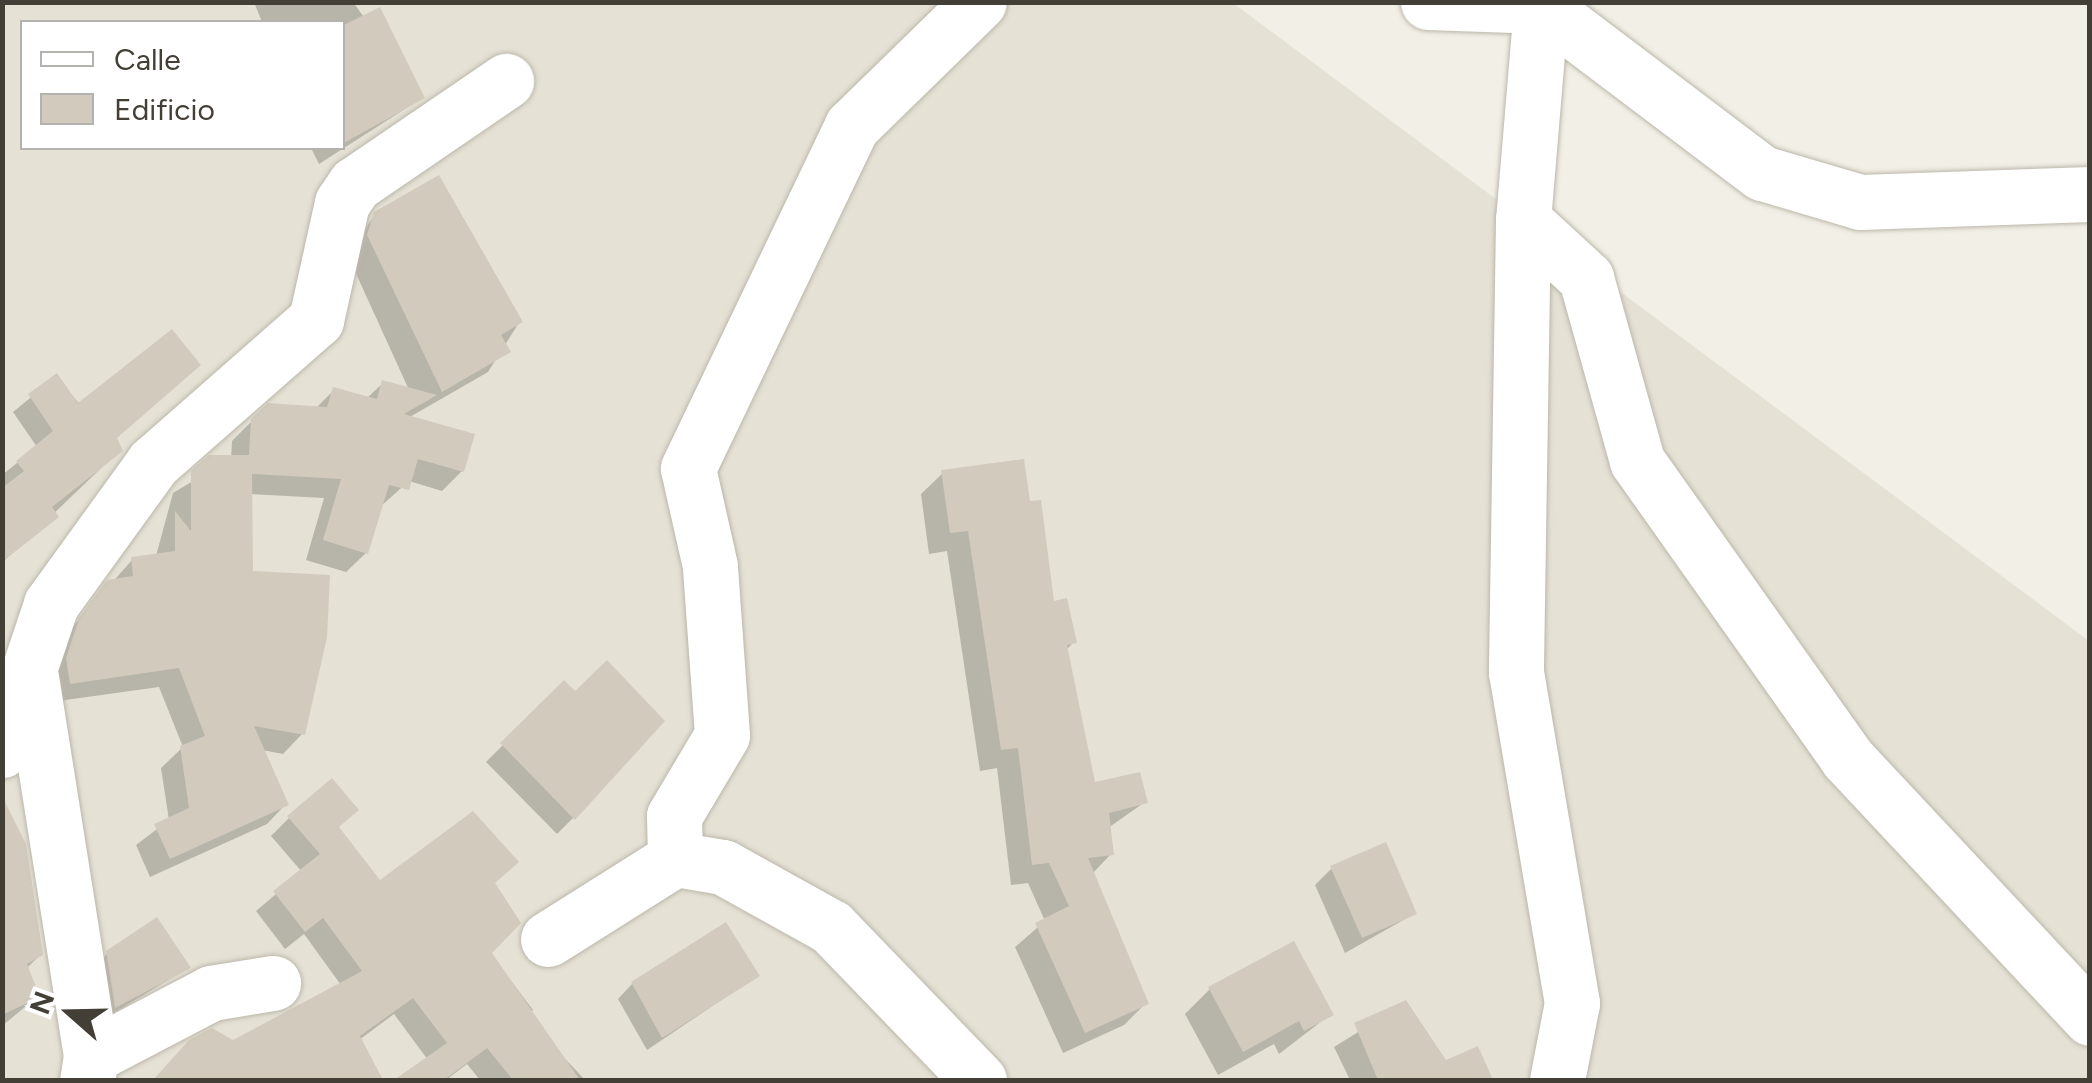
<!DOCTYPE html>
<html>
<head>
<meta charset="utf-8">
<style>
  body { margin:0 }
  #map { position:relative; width:2092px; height:1083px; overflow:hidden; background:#f2efe6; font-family:Figtree,sans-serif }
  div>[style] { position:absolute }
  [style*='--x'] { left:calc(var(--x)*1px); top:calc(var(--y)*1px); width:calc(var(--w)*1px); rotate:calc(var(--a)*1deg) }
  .residential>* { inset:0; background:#e5e1d5 }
  .shadow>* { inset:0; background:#0003 }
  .building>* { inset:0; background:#d2cbbd }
  .roads { filter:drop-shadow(0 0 2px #bcb7aa) drop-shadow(0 0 2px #bcb7aa) }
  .minor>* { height:55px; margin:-27.5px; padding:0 27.5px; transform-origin:27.5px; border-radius:27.5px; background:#fff }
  span { translate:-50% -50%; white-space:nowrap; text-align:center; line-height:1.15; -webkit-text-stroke:8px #fff; paint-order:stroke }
  .frame { position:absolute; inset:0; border:5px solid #443f36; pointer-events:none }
  .legend { position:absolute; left:20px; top:20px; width:325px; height:130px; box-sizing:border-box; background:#fff; border:2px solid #b4b2af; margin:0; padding:12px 18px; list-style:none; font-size:30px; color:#443f36 }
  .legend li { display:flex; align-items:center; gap:20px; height:50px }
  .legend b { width:50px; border:2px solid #b4b2af }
  .north { position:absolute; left:20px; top:963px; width:100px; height:100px; -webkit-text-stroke:8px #fff; paint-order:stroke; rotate:290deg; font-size:28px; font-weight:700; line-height:40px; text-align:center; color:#443f36 }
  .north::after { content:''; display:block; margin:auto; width:35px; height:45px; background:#443f36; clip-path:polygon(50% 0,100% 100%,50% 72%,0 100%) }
</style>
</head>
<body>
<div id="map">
  <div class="residential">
    <i style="clip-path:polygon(evenodd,2px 3px,1233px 3px,2089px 641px,2089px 1080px,3px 1080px,2px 3px,22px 22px,342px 22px,342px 148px,22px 148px,22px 22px)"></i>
  </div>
  <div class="shadow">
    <i style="clip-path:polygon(254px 2px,353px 2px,422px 98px,319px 164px,311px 148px,342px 148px,342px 22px,262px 22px)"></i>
    <i style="clip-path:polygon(375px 214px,520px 321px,488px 372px,408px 418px,462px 471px,442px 491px,409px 481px,380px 507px,366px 553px,346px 572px,306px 560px,324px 498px,250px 494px,251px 574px,302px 734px,283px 754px,262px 750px,286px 804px,267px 824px,150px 877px,136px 845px,169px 820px,161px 768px,183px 747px,159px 687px,51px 702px,60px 641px,132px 560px,156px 556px,173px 493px,231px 458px,232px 441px,252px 421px,315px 409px,334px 390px,366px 399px,383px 383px,409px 390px,348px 256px)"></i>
    <i style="clip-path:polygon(56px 377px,120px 450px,2px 563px,2px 475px,37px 447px,13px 412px)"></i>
    <i style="clip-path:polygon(943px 473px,1028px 504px,1052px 604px,1074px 642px,1066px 650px,1093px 786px,1145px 802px,1108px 828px,1111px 854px,1092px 874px,1146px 1003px,1124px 1025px,1063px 1053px,1015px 947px,1045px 921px,1028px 883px,1011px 885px,997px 768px,980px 771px,947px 551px,929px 554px,921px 494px)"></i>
    <i style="clip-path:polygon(564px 684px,573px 818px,557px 834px,486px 762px)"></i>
    <i style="clip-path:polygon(289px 818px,337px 829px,379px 884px,492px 884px,489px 952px,533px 1010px,526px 1017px,585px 1080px,480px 1080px,467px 1064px,446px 1080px,398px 1080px,428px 1060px,394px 1014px,359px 1040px,381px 1080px,156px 1080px,212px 1031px,233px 1042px,341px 985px,304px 934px,285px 949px,256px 911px,302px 872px,271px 836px)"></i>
    <i style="clip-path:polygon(2px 837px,41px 954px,26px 969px,37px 997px,2px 1026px)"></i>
    <i style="clip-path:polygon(1332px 868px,1414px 914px,1345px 953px,1315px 885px)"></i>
    <i style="clip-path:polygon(108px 953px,188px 968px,99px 1022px,91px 970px)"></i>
    <i style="clip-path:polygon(757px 976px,647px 1050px,618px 999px,632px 984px)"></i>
    <i style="clip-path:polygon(1210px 989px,1331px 1014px,1279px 1054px,1274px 1044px,1218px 1075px,1185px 1014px)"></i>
    <i style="clip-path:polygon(1405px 1003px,1445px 1063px,1477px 1049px,1490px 1080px,1350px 1080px,1334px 1047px)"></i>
  </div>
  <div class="building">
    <i style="clip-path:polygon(380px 7px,425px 98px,342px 144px,342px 26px)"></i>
    <i style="clip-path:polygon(439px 175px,523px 322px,501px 335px,511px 352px,442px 392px,367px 235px,374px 212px)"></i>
    <i style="clip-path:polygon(172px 329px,201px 365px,117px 438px,123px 451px,52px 507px,59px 517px,2px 562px,2px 488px,24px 471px,16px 461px,53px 431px,28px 394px,57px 373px,78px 403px)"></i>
    <i style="clip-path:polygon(382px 380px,437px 395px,404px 414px,475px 434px,464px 472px,418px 459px,409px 490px,389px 485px,368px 554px,323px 540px,341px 479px,252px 474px,253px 571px,330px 575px,327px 637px,305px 735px,254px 726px,289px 805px,170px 859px,154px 824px,189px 808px,180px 746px,205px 736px,179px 668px,70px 684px,66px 658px,79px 618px,107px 580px,133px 576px,131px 557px,175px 551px,175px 511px,191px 531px,191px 471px,209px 455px,249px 455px,251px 419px,268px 403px,327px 407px,333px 387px,377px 399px)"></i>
    <i style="clip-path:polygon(1024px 459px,1030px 501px,1041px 500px,1054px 601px,1067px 598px,1077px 643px,1067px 645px,1095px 782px,1140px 772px,1148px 803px,1109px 813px,1114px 855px,1088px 858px,1149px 1004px,1085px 1033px,1035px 923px,1069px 906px,1049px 863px,1032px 865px,1018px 748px,1001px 750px,968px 531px,950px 533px,941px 470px)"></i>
    <i style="clip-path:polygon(607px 660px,665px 721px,575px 820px,500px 743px,564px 680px,575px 691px)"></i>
    <i style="clip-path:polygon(332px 778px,359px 810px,339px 827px,380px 880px,473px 811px,519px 862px,495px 883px,521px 923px,492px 953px,580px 1080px,513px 1080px,487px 1048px,444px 1080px,394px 1080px,447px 1043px,413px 998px,360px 1036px,383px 1080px,153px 1080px,189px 1040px,212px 1028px,233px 1040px,362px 971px,323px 918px,305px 932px,273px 891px,320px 854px,287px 816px)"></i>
    <i style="clip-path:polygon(2px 796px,26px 844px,43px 955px,27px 964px,40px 997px,2px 1015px)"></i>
    <i style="clip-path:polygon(1386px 842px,1417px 914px,1362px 938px,1330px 866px)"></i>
    <i style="clip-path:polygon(157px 917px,191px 968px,115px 1008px,106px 951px)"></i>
    <i style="clip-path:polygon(726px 922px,760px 976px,662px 1038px,631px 982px)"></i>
    <i style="clip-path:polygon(1294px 941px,1334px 1015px,1304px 1031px,1299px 1021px,1243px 1052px,1208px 987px)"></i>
    <i style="clip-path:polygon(1406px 1000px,1446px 1060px,1478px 1046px,1493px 1080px,1378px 1080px,1354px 1023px)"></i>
  </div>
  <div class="roads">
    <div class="minor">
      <i style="--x:1428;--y:2;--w:113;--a:2"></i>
      <i style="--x:1541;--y:6;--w:277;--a:37.1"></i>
      <i style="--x:1762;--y:173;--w:102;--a:16.5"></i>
      <i style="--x:1860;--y:202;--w:230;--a:-2"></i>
      <i style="--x:1541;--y:6;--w:215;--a:94.8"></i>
      <i style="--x:1523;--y:220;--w:452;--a:90.9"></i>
      <i style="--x:1516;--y:672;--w:336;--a:80.4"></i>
      <i style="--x:1572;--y:1003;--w:78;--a:101"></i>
      <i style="--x:1523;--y:220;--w:86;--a:42.6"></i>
      <i style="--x:1586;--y:278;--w:190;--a:74.4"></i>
      <i style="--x:1637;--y:461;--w:364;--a:54.7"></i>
      <i style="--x:1847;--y:758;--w:356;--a:46.9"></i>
      <i style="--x:31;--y:677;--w:384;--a:81"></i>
      <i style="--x:91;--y:1056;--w:24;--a:99"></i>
      <i style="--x:2;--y:750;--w:154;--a:-71.4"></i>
      <i style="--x:51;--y:604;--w:174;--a:-54.1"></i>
      <i style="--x:153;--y:463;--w:217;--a:-41.3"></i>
      <i style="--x:316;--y:320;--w:120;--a:-77.5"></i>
      <i style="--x:342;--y:203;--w:23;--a:-56"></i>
      <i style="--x:355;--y:184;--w:183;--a:-34.3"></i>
      <i style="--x:675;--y:859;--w:43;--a:-91.3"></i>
      <i style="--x:674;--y:816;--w:94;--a:-59.3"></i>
      <i style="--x:722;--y:735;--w:169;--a:-94.1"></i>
      <i style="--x:710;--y:566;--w:100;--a:-102.7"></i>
      <i style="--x:688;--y:468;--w:379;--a:-64.4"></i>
      <i style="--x:852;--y:126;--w:177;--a:-44.3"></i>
      <i style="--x:548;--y:939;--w:150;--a:-32.2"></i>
      <i style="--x:675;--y:859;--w:49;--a:9.5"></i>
      <i style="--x:723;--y:867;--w:124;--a:29.1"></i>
      <i style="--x:831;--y:927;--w:213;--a:46"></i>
      <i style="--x:91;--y:1056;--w:136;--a:-27.7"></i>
      <i style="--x:211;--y:993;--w:63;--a:-9.2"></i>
    </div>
  </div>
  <div class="frame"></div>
  <ul class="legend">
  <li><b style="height:12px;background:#fff"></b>Calle</li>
  <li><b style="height:28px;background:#d2cbbd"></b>Edificio</li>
  </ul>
  <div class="north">N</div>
</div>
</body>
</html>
